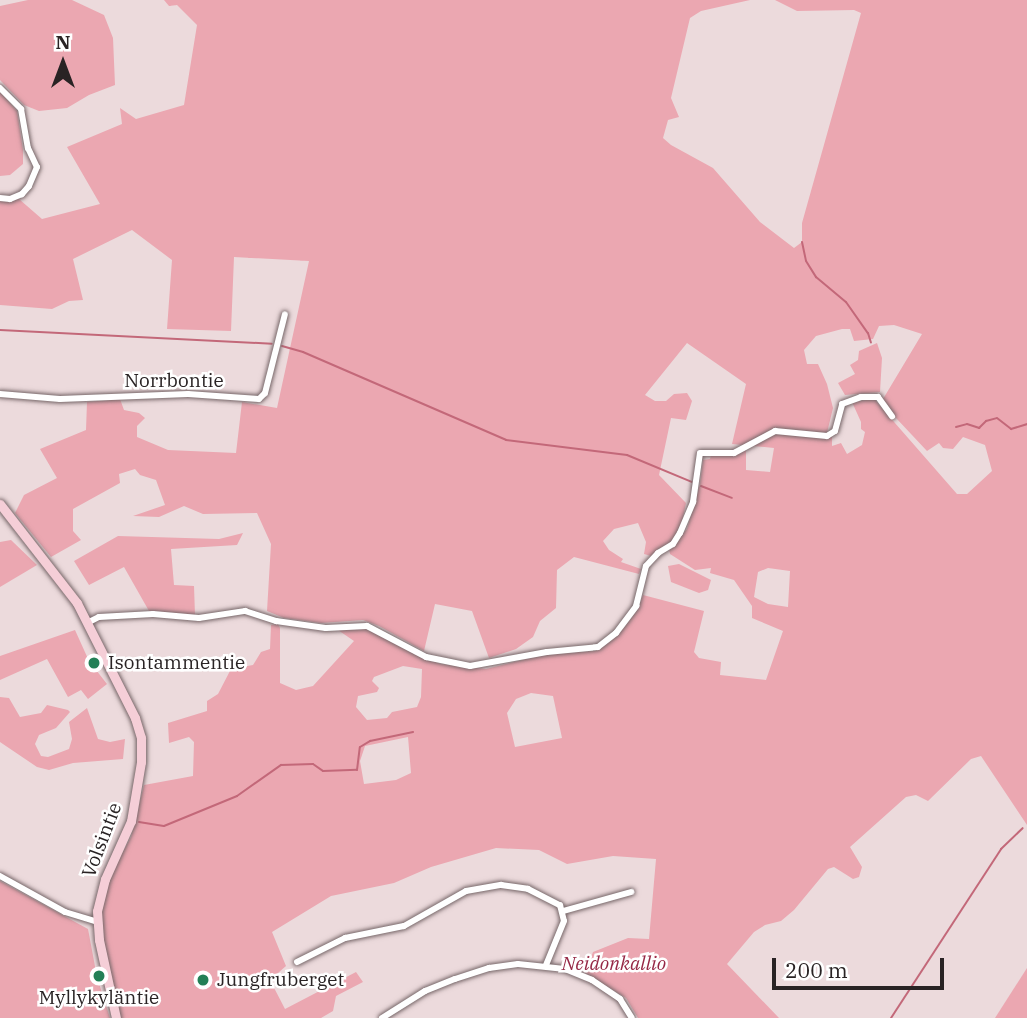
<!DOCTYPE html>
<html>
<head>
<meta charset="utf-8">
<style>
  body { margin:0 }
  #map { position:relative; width:1027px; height:1018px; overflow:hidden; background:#ecdadc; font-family:"IBM Plex Serif",serif }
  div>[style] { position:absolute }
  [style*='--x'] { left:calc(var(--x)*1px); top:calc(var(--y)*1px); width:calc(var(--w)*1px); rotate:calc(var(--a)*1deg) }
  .green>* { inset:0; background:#eba7b1 }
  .stream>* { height:2px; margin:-1px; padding:0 1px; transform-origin:1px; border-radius:1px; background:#c36879 }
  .roads { filter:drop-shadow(0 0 2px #776769) drop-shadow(0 0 2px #776769) }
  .street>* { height:6px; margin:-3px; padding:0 3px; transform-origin:3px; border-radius:3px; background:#fff }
  .secondary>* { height:9px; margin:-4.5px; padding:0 4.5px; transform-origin:4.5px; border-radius:4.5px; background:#f5ced7 }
  .dots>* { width:19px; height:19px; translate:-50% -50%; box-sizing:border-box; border:4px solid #fff; border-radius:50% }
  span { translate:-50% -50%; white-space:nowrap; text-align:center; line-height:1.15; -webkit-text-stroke:5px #fff; paint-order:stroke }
  .street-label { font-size:19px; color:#292324 }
  .poi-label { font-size:19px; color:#292324 }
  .left { translate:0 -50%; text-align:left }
  .park-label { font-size:19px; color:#962846; font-style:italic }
  .north { position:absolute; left:28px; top:28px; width:70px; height:70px; -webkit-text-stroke:5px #fff; paint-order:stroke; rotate:0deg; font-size:19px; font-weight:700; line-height:28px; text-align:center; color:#292324 }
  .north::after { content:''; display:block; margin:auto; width:24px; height:32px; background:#292324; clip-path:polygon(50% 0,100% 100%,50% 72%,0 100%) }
  .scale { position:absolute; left:772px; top:958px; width:172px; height:32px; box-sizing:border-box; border:4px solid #292324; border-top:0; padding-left:9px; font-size:21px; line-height:24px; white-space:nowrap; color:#292324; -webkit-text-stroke:5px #fff; paint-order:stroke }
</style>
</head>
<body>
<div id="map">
  <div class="green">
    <i style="clip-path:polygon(28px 0,72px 0,104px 15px,113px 38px,115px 85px,89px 95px,67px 108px,39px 111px,24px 105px,0 80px,0 6px)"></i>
    <i style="clip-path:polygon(evenodd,164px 0,750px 0,701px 11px,690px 18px,671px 98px,679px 117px,668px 120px,663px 138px,671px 145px,713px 168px,760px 222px,794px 248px,802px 242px,802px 223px,861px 13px,854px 10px,797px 11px,775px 0,1027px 0,1027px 825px,981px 756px,971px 759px,928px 801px,916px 795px,906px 797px,850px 847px,862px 867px,859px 877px,853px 879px,834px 867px,828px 869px,794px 910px,781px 921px,765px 925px,754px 932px,727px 964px,779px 1018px,638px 1018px,626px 998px,585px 973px,593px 952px,628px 938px,649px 939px,656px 859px,613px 856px,567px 864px,539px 850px,496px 848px,431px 867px,394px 883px,331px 896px,272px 932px,286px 966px,270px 980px,285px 1009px,356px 972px,363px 982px,336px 996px,333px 1011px,321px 1018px,120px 1018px,100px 923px,101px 905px,112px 872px,131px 837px,144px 785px,193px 776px,194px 742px,189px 737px,169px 743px,168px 723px,207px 711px,207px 701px,218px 694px,231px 669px,253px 665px,261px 652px,270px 649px,271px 625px,278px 624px,280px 628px,280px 683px,296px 690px,313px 686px,354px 641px,338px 630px,365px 627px,440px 664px,486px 669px,547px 654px,595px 651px,623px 629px,638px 609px,643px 595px,704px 611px,694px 652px,699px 658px,721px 662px,720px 675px,766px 680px,783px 631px,752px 618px,752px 606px,734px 580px,710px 573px,711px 568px,695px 570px,670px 554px,669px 549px,687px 529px,700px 484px,703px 460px,710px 459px,711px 455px,746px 449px,746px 470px,770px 472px,774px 448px,732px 444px,746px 384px,687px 343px,645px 395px,655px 401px,666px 401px,674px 394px,687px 393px,692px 401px,686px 420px,671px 418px,659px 475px,686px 503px,682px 522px,673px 540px,651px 556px,644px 554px,646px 542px,638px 523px,614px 529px,603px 541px,609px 550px,623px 559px,621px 562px,641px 569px,639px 574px,574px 557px,557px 570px,556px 608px,540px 621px,533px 637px,516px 649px,489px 658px,472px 611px,435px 604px,424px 651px,379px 626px,363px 620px,321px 623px,284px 618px,267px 611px,271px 544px,257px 513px,203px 514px,184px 506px,159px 517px,133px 516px,165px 505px,156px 480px,140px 475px,135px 469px,119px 474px,120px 483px,73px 509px,73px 531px,81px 540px,51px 557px,15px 513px,24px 495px,57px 478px,40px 449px,86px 430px,87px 402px,120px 399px,124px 410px,139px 413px,145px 418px,137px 426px,137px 437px,168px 450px,236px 453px,242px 402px,277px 408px,309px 261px,234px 257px,231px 331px,167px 329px,172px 260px,132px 230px,73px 259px,83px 300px,69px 301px,52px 309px,0 305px,0 200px,19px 199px,42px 219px,100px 204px,67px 147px,122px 124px,120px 108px,136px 119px,184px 105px,197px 25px,177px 5px,169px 6px,164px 0,894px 325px,922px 334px,883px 399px,896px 418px,927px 451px,939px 443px,943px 448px,953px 449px,963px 437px,985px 445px,992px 471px,967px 494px,957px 494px,874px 399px,852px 402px,861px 422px,861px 429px,865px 432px,862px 445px,847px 454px,841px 443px,832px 446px,832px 437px,826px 437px,833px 408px,827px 384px,818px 364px,807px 364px,804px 350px,816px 336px,842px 329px,850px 329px,854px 341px,873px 339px,879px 326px,894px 325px,164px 0,768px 568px,790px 571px,788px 607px,768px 604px,754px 597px,758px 572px,768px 568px,164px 0,403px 666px,422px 669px,421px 697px,417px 707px,392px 712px,387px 718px,367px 720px,356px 707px,358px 696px,377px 692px,379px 688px,372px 681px,374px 677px,403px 666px,164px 0,531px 693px,553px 696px,562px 738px,515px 747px,507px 713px,516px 699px,531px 693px,164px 0,408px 737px,411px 773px,396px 780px,364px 784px,360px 761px,365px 746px,408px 737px)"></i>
    <i style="clip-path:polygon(0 92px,17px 111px,23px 150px,23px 164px,10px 175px,0 176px)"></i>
    <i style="clip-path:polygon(877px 343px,882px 358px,880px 392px,845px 395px,838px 383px,855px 374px,850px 365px,858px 360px,859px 351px)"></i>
    <i style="clip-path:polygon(243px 533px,237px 545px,171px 549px,174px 585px,194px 586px,195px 615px,149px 611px,124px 567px,89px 585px,74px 561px,118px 536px,219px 539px)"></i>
    <i style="clip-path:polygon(11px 540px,37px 565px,0 587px,0 542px)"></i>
    <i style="clip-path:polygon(679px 564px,711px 580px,708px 590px,699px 593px,671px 582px,668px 566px)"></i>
    <i style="clip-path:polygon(75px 630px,89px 661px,107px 684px,88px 699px,81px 690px,68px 697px,47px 659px,0 680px,0 656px)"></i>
    <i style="clip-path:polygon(0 697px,9px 698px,20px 717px,41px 713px,47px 705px,68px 710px,70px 712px,56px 728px,39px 735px,35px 744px,41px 756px,48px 757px,69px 749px,72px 739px,69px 722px,87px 708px,98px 739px,110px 742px,125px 739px,123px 759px,73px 763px,49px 770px,37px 767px,0 742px)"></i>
    <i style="clip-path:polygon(0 881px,88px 929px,97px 977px,110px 1018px,0 1018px)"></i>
    <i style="clip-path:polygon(1027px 968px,1027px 1018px,995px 1018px)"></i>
  </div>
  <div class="stream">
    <i style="--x:802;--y:242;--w:19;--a:78"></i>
    <i style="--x:806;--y:261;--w:19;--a:58"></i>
    <i style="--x:816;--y:277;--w:39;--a:40"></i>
    <i style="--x:846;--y:302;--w:38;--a:55"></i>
    <i style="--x:868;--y:333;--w:10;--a:73"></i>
    <i style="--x:0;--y:330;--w:272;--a:2.9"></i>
    <i style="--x:282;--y:346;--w:22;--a:16"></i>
    <i style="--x:303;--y:352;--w:221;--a:23.4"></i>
    <i style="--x:506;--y:440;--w:122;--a:7.1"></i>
    <i style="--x:627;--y:455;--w:70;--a:22.6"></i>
    <i style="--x:956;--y:427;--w:11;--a:-15"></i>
    <i style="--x:967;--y:424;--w:13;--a:18"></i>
    <i style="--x:979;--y:428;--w:10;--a:-45"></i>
    <i style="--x:986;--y:421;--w:11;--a:-15"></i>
    <i style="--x:997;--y:418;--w:18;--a:38"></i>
    <i style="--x:1011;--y:429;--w:17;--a:-17"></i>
    <i style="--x:701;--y:486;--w:33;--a:21"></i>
    <i style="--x:139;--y:822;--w:25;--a:9"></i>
    <i style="--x:164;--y:826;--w:79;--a:-22.3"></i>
    <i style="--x:237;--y:796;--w:54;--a:-35.2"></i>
    <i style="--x:281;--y:765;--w:32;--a:-2"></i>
    <i style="--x:313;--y:764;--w:12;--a:35"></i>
    <i style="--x:323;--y:771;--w:34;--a:-2"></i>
    <i style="--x:357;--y:770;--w:23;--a:-83"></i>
    <i style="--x:360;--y:747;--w:12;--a:-31"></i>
    <i style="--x:370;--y:741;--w:44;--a:-11.8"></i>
    <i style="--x:891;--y:1018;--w:202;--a:-56.9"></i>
    <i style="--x:1001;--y:849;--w:30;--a:-44"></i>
  </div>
  <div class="roads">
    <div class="street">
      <i style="--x:0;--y:88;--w:30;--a:45"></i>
      <i style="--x:21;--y:109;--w:40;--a:80"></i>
      <i style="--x:28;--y:148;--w:21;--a:65"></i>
      <i style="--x:37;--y:167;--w:21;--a:113"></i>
      <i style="--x:29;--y:186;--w:11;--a:131"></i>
      <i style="--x:22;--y:194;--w:13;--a:157"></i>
      <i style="--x:10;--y:199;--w:10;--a:-174"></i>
      <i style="--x:0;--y:394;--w:60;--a:4.8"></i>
      <i style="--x:60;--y:399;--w:128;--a:-2.2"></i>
      <i style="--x:188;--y:394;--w:71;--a:4"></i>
      <i style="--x:259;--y:399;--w:8;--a:-45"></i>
      <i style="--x:265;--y:393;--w:81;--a:-75.8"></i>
      <i style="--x:87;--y:623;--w:13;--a:-27"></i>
      <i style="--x:99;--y:617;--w:54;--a:-3.2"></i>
      <i style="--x:153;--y:614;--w:46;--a:5"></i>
      <i style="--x:199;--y:618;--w:47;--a:-8.7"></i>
      <i style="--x:245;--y:611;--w:33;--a:18"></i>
      <i style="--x:276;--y:621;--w:50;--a:8"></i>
      <i style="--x:326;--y:628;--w:41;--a:-2.8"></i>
      <i style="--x:367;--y:626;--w:67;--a:27.7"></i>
      <i style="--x:426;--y:657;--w:45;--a:11.6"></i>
      <i style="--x:470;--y:666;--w:78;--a:-10.3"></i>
      <i style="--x:547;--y:652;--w:51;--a:-5.6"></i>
      <i style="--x:598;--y:647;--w:23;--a:-38"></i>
      <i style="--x:616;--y:633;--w:34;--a:-53"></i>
      <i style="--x:636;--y:606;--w:41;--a:-76"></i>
      <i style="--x:646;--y:566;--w:18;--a:-47"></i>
      <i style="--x:658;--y:553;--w:17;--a:-31"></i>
      <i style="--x:673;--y:544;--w:13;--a:-58"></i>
      <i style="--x:680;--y:533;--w:34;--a:-67"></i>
      <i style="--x:693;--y:502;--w:49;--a:-81.9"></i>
      <i style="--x:700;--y:453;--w:34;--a:0"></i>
      <i style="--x:734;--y:453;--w:47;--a:-28.2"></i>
      <i style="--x:775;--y:431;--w:52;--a:5.5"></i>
      <i style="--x:827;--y:436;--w:9;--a:-32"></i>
      <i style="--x:835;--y:431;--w:28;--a:-75"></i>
      <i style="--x:842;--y:404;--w:20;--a:-20"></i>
      <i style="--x:861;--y:397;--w:17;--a:0"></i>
      <i style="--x:878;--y:397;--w:24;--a:54"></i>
      <i style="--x:0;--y:876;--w:74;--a:29"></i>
      <i style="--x:65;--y:912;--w:34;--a:17"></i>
      <i style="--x:563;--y:911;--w:71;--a:-15.6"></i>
      <i style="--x:297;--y:962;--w:54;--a:-26.6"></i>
      <i style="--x:345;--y:938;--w:60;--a:-11.5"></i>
      <i style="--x:404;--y:926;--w:71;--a:-29.4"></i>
      <i style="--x:466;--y:891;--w:36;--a:-10"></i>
      <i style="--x:501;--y:885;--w:27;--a:8"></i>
      <i style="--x:528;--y:889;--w:36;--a:27"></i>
      <i style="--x:560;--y:905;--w:16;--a:76"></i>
      <i style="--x:564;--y:921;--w:48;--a:112.2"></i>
      <i style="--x:382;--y:1018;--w:51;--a:-32.1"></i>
      <i style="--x:425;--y:991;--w:32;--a:-22"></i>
      <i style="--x:455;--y:979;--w:36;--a:-18"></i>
      <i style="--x:489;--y:968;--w:29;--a:-8"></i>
      <i style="--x:518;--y:964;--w:47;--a:6.1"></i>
      <i style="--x:565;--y:969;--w:29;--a:22"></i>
      <i style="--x:592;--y:980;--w:34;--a:34"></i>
      <i style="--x:620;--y:999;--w:22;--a:58"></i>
    </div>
    <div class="secondary">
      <i style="--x:0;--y:504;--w:125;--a:52.1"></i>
      <i style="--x:77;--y:603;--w:129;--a:63.2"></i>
      <i style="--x:135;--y:718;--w:21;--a:73"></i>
      <i style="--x:141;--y:738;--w:24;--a:90"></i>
      <i style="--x:141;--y:762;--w:60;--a:99.6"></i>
      <i style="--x:131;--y:821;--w:64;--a:114.1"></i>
      <i style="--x:105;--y:879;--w:33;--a:104"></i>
      <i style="--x:97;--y:911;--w:29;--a:86"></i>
      <i style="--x:99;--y:940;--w:80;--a:77.7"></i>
    </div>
  </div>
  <div class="dots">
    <i style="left:94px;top:663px;background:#237f56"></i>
    <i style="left:99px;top:976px;background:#237f56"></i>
    <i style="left:203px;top:980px;background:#237f56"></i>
  </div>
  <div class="street-label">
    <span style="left:174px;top:381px">Norrbontie</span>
    <span style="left:102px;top:840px;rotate:-69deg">Volsintie</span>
  </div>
  <div class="poi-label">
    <span class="left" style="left:108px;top:663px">Isontammentie</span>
    <span class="left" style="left:217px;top:980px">Jungfruberget</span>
    <span style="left:99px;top:998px">Myllykyläntie</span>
  </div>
  <div class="park-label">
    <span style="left:614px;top:964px">Neidonkallio</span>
  </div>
  <div class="north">N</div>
  <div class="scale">200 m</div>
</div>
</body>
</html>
